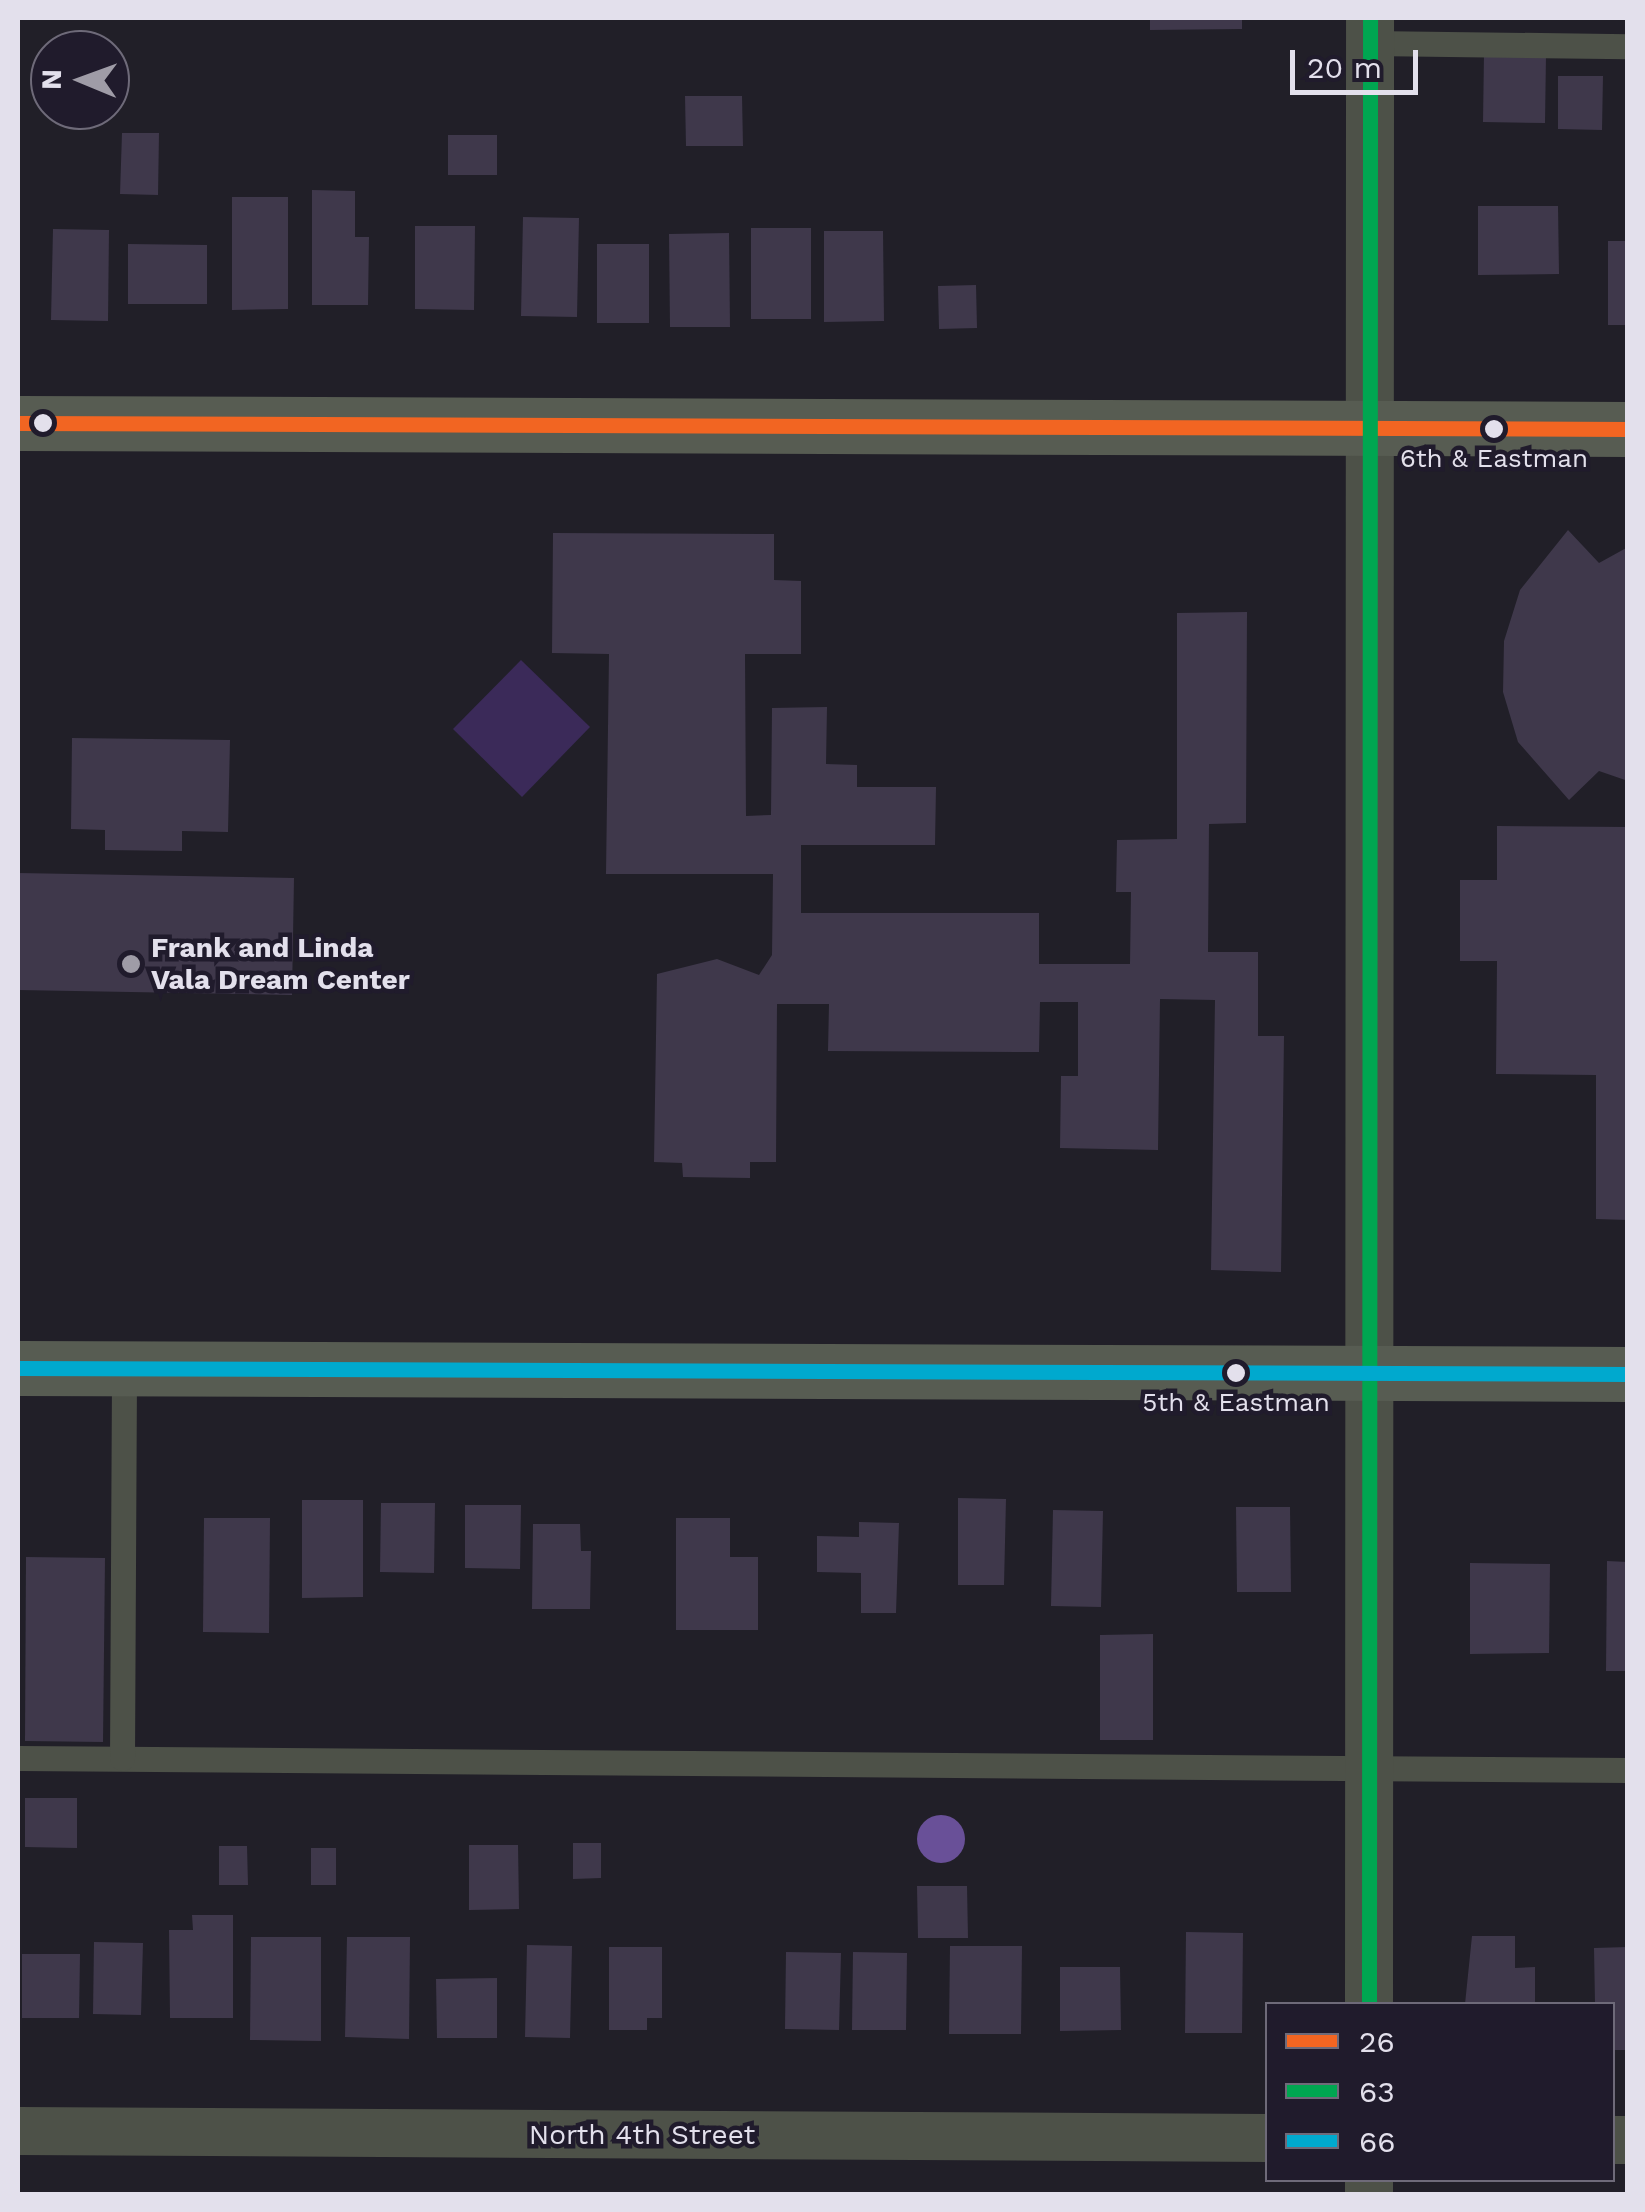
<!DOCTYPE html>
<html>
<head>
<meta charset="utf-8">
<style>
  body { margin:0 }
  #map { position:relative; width:1645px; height:2212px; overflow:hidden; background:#211f28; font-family:"Work Sans",sans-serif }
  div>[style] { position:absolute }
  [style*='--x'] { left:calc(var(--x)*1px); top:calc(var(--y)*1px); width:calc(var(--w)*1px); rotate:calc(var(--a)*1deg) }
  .green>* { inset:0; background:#3b2a59 }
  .water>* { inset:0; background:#695098 }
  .round { border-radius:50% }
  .building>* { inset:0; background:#3f384b }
  .service>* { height:25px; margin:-12.5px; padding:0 12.5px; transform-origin:12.5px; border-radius:12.5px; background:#4d5148 }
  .minor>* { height:48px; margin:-24px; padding:0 24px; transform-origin:24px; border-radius:24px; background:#4d5148 }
  .secondary>* { height:55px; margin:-27.5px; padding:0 27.5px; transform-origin:27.5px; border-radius:27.5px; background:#575c52 }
  .bus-1>* { height:15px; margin:-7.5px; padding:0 7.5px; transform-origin:7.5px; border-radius:7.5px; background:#f26522 }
  .bus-2>* { height:15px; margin:-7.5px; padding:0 7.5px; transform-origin:7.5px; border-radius:7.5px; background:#00a651 }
  .bus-3>* { height:15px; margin:-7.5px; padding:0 7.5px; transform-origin:7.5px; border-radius:7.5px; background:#00a9ce }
  .dots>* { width:28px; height:28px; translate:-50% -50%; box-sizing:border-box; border:5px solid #201b2c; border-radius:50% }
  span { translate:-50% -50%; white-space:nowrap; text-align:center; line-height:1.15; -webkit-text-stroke:9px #201b2c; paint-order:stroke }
  .bus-label { font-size:26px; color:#e3e0ec }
  .poi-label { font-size:28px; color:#e3e0ec; font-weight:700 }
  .left { translate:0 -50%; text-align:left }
  .street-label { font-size:28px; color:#e3e0ec }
  .frame { position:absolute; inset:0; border:20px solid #e3e0ec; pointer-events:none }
  .legend { position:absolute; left:1265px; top:2002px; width:350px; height:180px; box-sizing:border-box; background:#201b2c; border:2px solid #6e6a79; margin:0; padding:12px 18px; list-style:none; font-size:30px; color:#e3e0ec }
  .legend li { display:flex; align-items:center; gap:20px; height:50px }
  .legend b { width:50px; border:2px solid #6e6a79 }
  .north { position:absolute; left:30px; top:30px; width:100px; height:100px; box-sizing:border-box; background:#201b2c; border:2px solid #6e6a79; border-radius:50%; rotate:271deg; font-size:28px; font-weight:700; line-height:40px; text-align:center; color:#e3e0ec }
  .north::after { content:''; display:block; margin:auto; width:35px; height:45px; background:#9f9ca7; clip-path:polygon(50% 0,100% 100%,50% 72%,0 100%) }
  .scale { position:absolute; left:1290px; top:50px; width:128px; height:45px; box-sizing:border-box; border:5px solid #e3e0ec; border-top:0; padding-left:12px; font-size:30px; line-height:35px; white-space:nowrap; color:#e3e0ec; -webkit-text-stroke:8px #201b2c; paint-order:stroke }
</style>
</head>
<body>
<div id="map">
  <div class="green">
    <i style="clip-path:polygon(521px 660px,590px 727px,522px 797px,453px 729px)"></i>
  </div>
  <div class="water">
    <i class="round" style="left:917px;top:1815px;width:48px;height:48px"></i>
  </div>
  <div class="building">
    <i style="clip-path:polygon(1150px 18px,1242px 18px,1242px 29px,1150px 30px)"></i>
    <i style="clip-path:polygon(1484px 54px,1546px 55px,1545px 123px,1483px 122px)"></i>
    <i style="clip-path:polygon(1558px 76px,1603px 76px,1602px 130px,1558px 129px)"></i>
    <i style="clip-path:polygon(685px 96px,742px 96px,743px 146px,686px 146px)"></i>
    <i style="clip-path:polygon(122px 133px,159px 133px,158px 195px,120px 194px)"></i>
    <i style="clip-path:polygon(448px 135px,497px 135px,497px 175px,448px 175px)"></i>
    <i style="clip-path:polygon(312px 190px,355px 191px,355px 237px,369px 237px,368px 305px,312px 305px)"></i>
    <i style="clip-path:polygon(232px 197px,288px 197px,288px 309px,232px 310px)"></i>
    <i style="clip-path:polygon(1478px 206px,1558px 206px,1559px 274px,1478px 275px)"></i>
    <i style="clip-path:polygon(523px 217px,579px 218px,577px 317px,521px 316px)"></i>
    <i style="clip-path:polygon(415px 226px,475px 226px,474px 310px,415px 309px)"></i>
    <i style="clip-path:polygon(751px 228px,811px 228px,811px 319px,751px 319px)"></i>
    <i style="clip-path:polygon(53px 229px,109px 230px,108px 321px,51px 320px)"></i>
    <i style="clip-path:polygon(824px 231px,883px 231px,884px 321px,824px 322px)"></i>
    <i style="clip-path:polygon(729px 233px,730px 327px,670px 327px,669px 234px)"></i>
    <i style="clip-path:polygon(1608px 241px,1628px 241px,1628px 325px,1608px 325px)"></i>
    <i style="clip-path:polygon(128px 244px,207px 245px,207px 304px,128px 304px)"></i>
    <i style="clip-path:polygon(597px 244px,649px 244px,649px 323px,597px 323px)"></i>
    <i style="clip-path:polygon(976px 285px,977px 328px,939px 329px,938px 286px)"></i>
    <i style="clip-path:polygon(1568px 530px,1599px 563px,1628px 547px,1628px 781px,1599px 771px,1569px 800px,1518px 742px,1503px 692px,1504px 641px,1520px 590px)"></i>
    <i style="clip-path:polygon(553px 533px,774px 534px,774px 580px,801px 581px,801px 654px,745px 654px,746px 816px,771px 815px,772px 708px,827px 707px,826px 764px,857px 765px,857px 787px,936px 787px,935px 845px,801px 845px,801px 913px,1039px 913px,1039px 964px,1130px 964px,1131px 892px,1116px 892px,1117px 840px,1177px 839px,1177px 613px,1247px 612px,1246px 823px,1209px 824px,1208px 952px,1258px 952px,1258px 1036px,1284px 1036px,1281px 1272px,1211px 1270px,1215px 1000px,1160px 999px,1158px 1150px,1060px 1148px,1061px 1076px,1078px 1076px,1078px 1002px,1040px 1002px,1039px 1052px,828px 1051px,829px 1004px,777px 1004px,776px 1162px,750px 1162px,750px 1178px,683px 1177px,682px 1163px,654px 1162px,657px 974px,717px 959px,759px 975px,772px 955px,773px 874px,606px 874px,609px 654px,552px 653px)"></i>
    <i style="clip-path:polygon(72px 738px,230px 740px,228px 832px,182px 831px,182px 851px,105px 850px,105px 830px,71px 829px)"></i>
    <i style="clip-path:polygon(1497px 826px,1628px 827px,1628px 1220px,1596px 1219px,1596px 1075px,1496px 1074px,1497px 961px,1460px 961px,1460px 880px,1497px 880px)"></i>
    <i style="clip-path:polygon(18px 873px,294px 878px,292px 995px,18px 990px)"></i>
    <i style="clip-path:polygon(958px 1498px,1006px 1499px,1004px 1585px,958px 1585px)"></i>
    <i style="clip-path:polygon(302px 1500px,363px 1500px,363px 1597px,302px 1598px)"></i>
    <i style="clip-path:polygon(381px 1503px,435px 1503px,434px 1573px,380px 1572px)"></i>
    <i style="clip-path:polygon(465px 1505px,521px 1505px,520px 1569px,465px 1568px)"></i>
    <i style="clip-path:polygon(1236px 1507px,1290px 1507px,1291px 1592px,1237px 1592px)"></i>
    <i style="clip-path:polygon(1053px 1510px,1103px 1511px,1101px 1607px,1051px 1606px)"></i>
    <i style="clip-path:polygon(204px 1518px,270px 1518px,269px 1633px,203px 1632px)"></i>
    <i style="clip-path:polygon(676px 1518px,730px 1518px,730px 1557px,758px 1557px,758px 1630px,676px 1630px)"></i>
    <i style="clip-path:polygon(859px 1522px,899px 1523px,896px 1613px,861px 1613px,861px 1573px,817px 1572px,817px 1536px,859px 1537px)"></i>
    <i style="clip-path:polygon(533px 1524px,580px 1524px,581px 1551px,591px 1551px,590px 1609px,532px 1609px)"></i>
    <i style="clip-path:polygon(26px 1557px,105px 1558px,103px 1742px,25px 1741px)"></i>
    <i style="clip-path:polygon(1607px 1561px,1628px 1562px,1628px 1671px,1606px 1671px)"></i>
    <i style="clip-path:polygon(1470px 1563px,1550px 1564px,1549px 1653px,1470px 1654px)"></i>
    <i style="clip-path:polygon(1153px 1634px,1153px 1740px,1100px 1740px,1100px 1635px)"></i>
    <i style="clip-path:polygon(25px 1798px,77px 1798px,77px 1848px,25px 1847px)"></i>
    <i style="clip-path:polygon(573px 1843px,601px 1843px,601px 1878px,573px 1879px)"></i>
    <i style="clip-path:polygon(469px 1845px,518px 1845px,519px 1909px,469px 1910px)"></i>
    <i style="clip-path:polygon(219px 1846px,247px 1846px,248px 1885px,219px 1885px)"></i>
    <i style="clip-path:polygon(311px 1848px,336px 1848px,336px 1885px,311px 1885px)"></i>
    <i style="clip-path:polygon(917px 1886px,967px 1886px,968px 1938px,918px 1938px)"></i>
    <i style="clip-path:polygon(192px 1915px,233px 1915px,233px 2018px,170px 2018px,169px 1930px,193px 1930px)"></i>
    <i style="clip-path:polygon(1186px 1932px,1243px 1933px,1242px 2033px,1185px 2033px)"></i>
    <i style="clip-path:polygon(1472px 1936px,1515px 1936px,1515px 1968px,1535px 1967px,1535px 2004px,1465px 2004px)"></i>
    <i style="clip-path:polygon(251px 1937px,321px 1937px,321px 2041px,250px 2040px)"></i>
    <i style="clip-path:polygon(347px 1937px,410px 1937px,409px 2039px,345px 2037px)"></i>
    <i style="clip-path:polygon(94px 1942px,143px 1943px,141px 2015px,93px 2014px)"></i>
    <i style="clip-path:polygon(527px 1945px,572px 1946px,570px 2038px,525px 2037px)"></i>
    <i style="clip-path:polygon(950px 1946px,1022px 1946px,1021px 2034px,949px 2034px)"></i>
    <i style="clip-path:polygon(609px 1947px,662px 1947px,662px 2018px,647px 2018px,647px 2030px,609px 2030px)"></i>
    <i style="clip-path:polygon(1628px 1947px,1628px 2050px,1612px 2050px,1612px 2004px,1595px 2004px,1594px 1948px)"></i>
    <i style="clip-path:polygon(786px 1952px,841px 1953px,839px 2030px,785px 2029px)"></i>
    <i style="clip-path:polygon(853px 1952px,907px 1953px,906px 2030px,852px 2030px)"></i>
    <i style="clip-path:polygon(22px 1954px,80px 1954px,79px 2018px,22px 2018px)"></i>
    <i style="clip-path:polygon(1060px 1967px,1120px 1967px,1121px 2030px,1060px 2031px)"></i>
    <i style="clip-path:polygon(497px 1978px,497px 2038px,437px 2038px,436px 1979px)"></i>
  </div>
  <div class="service">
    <i style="--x:1370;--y:43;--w:258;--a:0.7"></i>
    <i style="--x:18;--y:1758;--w:1610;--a:0.43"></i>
    <i style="--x:122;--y:1758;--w:389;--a:-89.7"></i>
  </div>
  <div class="minor">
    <i style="--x:1369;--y:2004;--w:1986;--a:-89.97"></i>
    <i style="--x:18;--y:2131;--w:1250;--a:0.32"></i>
    <i style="--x:1612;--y:2140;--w:16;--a:0"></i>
    <i style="--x:1369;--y:2180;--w:14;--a:90"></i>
  </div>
  <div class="secondary">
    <i style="--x:18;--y:423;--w:1610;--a:0.21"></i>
    <i style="--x:18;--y:1368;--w:1610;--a:0.21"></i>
  </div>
  <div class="bus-1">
    <i style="--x:18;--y:423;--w:1610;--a:0.21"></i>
  </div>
  <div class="bus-2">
    <i style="--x:1369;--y:2004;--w:1986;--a:-89.97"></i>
  </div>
  <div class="bus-3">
    <i style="--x:18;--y:1368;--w:1610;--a:0.21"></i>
  </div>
  <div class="dots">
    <i style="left:43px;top:423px;background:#e3e0ec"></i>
    <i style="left:1494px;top:429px;background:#e3e0ec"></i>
    <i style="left:131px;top:964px;background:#9f9ca7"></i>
    <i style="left:1236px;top:1373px;background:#e3e0ec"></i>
  </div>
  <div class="bus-label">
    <span style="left:1494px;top:459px">6th &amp; Eastman</span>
    <span style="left:1236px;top:1403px">5th &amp; Eastman</span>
  </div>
  <div class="poi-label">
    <span class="left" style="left:151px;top:964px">Frank and Linda<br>Vala Dream Center</span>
  </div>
  <div class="street-label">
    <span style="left:642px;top:2135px">North 4th Street</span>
  </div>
  <div class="frame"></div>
  <ul class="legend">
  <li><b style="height:12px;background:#f26522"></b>26</li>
  <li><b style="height:12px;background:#00a651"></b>63</li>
  <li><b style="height:12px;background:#00a9ce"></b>66</li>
  </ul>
  <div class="north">N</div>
  <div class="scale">20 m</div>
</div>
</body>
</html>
